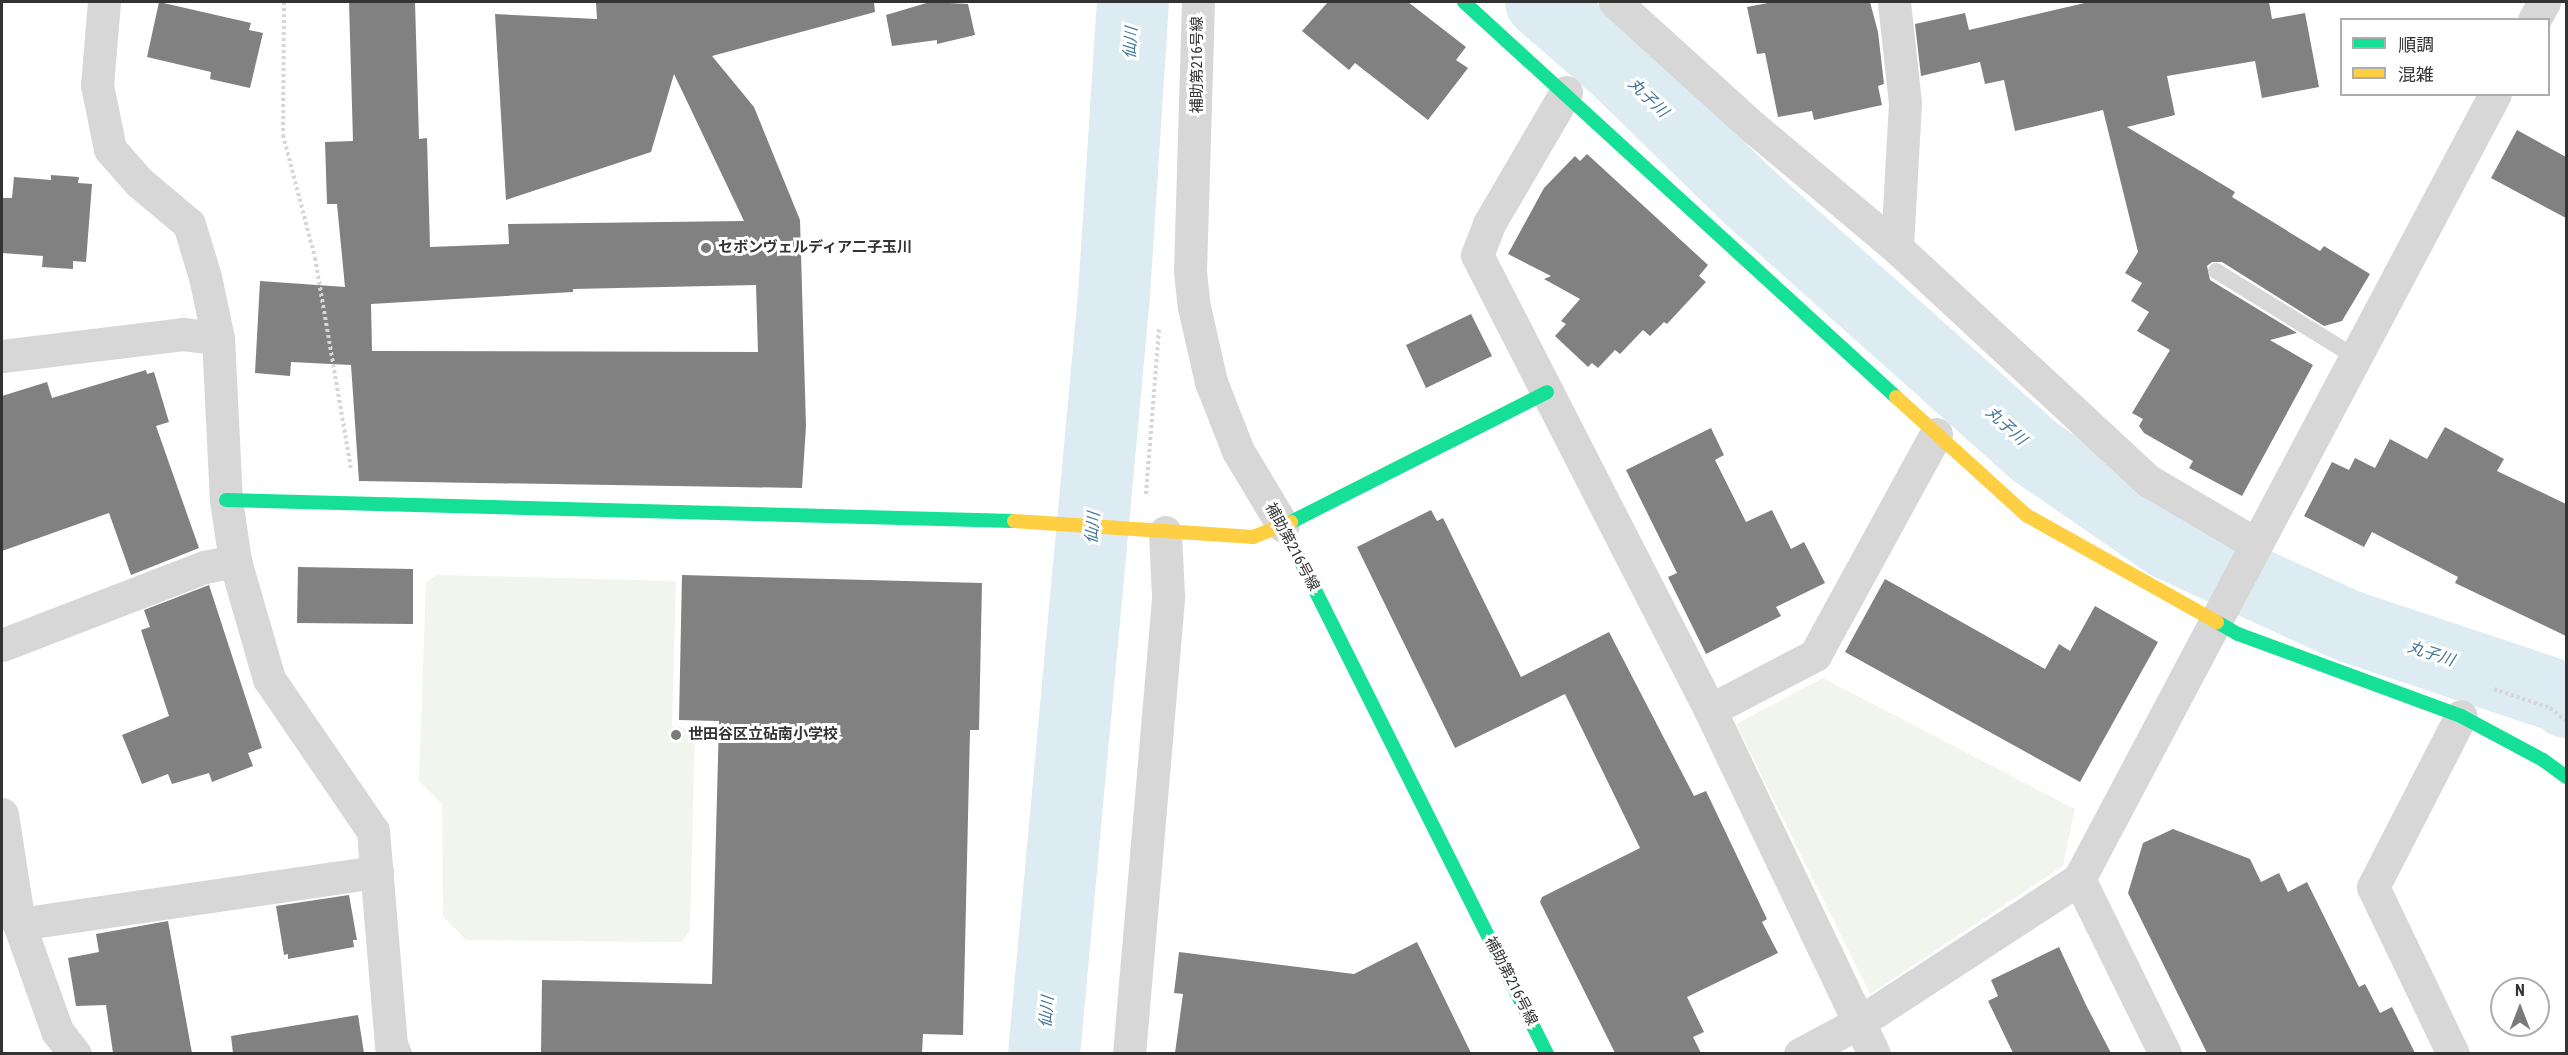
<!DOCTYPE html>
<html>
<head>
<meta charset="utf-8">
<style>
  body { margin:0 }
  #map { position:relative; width:2568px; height:1055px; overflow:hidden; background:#fff; font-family:"Roboto Condensed","Noto Sans JP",sans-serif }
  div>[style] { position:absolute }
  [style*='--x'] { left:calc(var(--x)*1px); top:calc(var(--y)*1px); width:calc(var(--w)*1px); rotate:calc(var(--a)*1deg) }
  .green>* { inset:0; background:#f1f5ed }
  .river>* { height:72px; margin:-36px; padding:0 36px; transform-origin:36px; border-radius:36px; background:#ddebf3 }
  .building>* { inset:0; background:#818181 }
  .path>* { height:4px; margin-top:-2px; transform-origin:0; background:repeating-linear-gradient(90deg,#d6d6d6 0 3px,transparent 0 6px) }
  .lane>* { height:16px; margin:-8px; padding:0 8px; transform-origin:8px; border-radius:8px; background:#d7d7d7 }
  .street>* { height:33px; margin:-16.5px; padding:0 16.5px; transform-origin:16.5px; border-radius:16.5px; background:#d7d7d7 }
  .fast>* { height:14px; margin:-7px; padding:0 7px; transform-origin:7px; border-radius:7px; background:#16e098 }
  .slow>* { height:14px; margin:-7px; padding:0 7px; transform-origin:7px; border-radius:7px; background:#ffcf43 }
  .dots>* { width:16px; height:16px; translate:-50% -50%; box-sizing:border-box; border:3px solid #fff; border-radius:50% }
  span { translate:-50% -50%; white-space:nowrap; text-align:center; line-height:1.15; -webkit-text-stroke:6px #fff; paint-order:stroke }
  .street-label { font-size:15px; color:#333 }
  .poi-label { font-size:15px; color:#333; font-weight:700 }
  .left { translate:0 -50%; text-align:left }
  .water-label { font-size:16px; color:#3f7597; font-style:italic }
  .frame { position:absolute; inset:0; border:3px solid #333; pointer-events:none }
  .legend { position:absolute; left:2340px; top:18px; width:210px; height:78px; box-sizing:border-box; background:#fff; border:2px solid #adadad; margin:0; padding:8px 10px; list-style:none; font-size:18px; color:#333 }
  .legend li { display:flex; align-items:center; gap:12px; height:30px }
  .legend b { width:30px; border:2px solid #adadad }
  .north { position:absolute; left:2490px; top:977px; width:60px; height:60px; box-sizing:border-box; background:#fff; border:2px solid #adadad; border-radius:50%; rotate:0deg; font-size:16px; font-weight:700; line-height:24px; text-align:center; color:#333 }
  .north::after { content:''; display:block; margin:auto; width:21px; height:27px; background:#7a7a7a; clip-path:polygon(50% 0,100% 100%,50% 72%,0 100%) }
</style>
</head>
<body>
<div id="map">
  <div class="green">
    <i style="clip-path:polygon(436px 575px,676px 581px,672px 727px,695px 728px,690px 930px,682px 942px,466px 940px,443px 916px,442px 804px,419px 781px,426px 583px)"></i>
    <i style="clip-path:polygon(1823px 678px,2075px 809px,2063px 866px,1870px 994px,1736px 724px)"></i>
  </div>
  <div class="river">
    <i style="--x:1541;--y:2;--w:102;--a:41"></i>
    <i style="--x:1618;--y:69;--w:182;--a:44.3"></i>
    <i style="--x:1748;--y:196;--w:383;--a:41.7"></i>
    <i style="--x:2034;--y:451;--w:164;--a:34.6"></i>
    <i style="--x:2169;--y:544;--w:197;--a:24.6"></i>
    <i style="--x:2348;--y:626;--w:222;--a:18.4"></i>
    <i style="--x:2559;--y:696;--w:9;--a:41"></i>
    <i style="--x:1044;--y:1054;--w:762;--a:-84.73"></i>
    <i style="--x:1114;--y:295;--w:294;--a:-86.3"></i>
  </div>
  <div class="building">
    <i style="clip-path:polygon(159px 2px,251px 23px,249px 30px,263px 33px,250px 88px,210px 79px,211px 72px,147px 57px)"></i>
    <i style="clip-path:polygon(evenodd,349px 2px,415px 2px,419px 139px,427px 138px,430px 247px,509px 244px,508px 224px,744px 221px,674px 74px,651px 152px,506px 200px,495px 14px,597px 19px,596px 2px,874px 2px,875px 12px,712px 56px,754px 107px,800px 220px,806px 426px,802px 488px,359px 481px,351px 365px,291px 362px,290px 376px,255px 373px,260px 281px,345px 287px,337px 204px,327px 204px,325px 142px,353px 141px,349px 2px,756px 285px,758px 352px,372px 351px,371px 304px,573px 292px,573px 289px,756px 285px)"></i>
    <i style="clip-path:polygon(930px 2px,968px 4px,975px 35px,937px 44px,937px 40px,892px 46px,886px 15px)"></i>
    <i style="clip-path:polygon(1328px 2px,1408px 2px,1466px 47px,1456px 60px,1468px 68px,1428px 120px,1355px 63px,1349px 70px,1302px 31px)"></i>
    <i style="clip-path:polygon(1773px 2px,1870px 2px,1878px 32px,1884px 84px,1878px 86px,1882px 105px,1814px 120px,1812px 111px,1778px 117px,1765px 53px,1757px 54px,1747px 7px)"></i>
    <i style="clip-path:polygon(2089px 2px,2269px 2px,2272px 19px,2305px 13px,2319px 87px,2262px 98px,2255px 61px,2167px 76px,2175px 115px,2127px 127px,2235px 192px,2232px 197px,2320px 251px,2324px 246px,2370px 274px,2342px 321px,2324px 326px,2222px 262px,2212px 262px,2207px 266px,2210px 280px,2297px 333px,2270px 340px,2313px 365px,2242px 496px,2189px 468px,2193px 461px,2144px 433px,2139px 426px,2143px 419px,2132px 413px,2170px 350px,2137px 331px,2149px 312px,2131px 301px,2142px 283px,2125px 273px,2138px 252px,2103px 110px,2015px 131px,2004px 80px,1985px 84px,1980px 62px,1921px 76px,1915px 24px,1965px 13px,1969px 30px)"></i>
    <i style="clip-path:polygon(2517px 130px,2566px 157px,2566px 218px,2491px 178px)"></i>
    <i style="clip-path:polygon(1587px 154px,1708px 265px,1699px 276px,1706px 282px,1667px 324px,1664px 322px,1650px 336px,1643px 330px,1620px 354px,1615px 350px,1598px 368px,1592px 363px,1588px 367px,1555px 336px,1566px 324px,1561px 321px,1580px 299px,1544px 279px,1551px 276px,1508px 254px,1544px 188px,1575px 156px,1580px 161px)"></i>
    <i style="clip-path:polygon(51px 175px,79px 177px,78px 183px,92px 184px,86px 262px,73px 261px,73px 269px,42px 267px,43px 256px,2px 253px,2px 198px,12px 198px,14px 177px,51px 180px)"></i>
    <i style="clip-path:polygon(1471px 314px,1492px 356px,1426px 388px,1406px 345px)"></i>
    <i style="clip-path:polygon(146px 370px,147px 374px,154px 372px,169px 422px,156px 426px,199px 548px,131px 575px,109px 513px,2px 551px,2px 396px,47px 382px,52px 398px)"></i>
    <i style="clip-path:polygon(2445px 427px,2504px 459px,2497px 471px,2566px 504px,2566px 636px,2455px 583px,2458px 577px,2372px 532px,2364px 547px,2304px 516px,2332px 462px,2349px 470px,2355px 458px,2375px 468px,2390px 439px,2427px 459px)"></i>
    <i style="clip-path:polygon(1711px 428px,1724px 455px,1715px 460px,1746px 522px,1772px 510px,1791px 549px,1804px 542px,1825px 583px,1776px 607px,1781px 616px,1706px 654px,1668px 577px,1677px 573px,1626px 470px)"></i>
    <i style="clip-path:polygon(1431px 510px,1437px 521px,1443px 518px,1521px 677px,1609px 632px,1694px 796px,1706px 791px,1767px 919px,1762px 922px,1778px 953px,1687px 997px,1704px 1032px,1693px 1037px,1701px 1053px,1615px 1053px,1540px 902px,1542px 897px,1640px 848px,1565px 694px,1455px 748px,1357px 547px)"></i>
    <i style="clip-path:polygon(298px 567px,413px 569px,413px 624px,297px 623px)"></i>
    <i style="clip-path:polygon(682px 575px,982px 583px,979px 730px,970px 730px,963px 1035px,923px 1034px,922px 1053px,541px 1053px,542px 980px,712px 984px,719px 721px,679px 720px)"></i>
    <i style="clip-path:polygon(1885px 579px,2045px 669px,2059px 644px,2070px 651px,2095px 606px,2158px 642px,2080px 782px,1845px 652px)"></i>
    <i style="clip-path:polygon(209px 585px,262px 748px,248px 753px,253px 766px,212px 782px,209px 773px,172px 784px,168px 774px,142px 784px,122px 735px,169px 716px,141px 630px,150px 627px,144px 610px)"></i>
    <i style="clip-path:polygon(2173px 829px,2250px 859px,2261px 882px,2279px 873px,2288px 892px,2307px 882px,2359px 987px,2365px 984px,2380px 1013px,2392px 1007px,2415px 1053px,2207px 1053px,2128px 893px,2143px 843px)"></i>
    <i style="clip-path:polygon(349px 895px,357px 940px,353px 940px,354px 947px,288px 959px,288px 954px,284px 955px,276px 906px)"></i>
    <i style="clip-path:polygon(168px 921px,192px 1053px,113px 1053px,106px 1005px,76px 1006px,68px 958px,99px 952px,96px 934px)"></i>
    <i style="clip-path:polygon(1417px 942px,1471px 1053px,1175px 1053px,1183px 994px,1174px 993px,1179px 952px,1354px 974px)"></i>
    <i style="clip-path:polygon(2059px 947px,2086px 1005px,2111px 1053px,2013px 1053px,1988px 1001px,1998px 996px,1991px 980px)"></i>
    <i style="clip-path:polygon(358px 1015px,364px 1053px,233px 1053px,231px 1036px)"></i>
  </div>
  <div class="path">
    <i style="--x:284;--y:2;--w:133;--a:90.4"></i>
    <i style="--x:283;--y:135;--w:127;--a:75.4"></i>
    <i style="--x:315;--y:258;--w:213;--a:80.3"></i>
    <i style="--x:1146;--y:494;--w:167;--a:-85.5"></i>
    <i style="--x:2494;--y:689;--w:59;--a:18.7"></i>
    <i style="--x:2550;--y:708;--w:21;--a:39"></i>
  </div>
  <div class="lane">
    <i style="--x:2216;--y:271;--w:163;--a:31.7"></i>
  </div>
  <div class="street">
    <i style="--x:104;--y:2;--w:83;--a:94.8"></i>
    <i style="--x:97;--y:85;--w:65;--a:78.5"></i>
    <i style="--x:110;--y:149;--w:44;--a:48.7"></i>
    <i style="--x:139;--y:182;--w:65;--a:40"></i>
    <i style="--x:189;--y:224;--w:55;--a:73.2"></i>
    <i style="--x:205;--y:277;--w:62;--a:78"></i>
    <i style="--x:218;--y:338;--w:162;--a:87.2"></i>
    <i style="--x:226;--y:500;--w:62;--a:81.6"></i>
    <i style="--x:235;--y:561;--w:123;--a:73.9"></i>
    <i style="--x:269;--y:679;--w:184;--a:55.6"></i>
    <i style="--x:373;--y:831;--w:215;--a:85.2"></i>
    <i style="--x:391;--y:1045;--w:10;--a:66"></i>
    <i style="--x:1198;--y:2;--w:269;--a:91.7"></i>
    <i style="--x:1190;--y:271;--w:36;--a:84"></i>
    <i style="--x:1194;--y:307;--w:77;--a:77.2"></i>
    <i style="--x:1211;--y:382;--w:74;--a:68.6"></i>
    <i style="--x:1238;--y:451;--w:87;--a:59"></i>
    <i style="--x:1615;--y:2;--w:186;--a:42.2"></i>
    <i style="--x:1753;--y:127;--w:188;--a:40"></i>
    <i style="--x:1897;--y:248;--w:343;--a:42.8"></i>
    <i style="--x:2149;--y:481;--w:124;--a:30.5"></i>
    <i style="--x:1894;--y:2;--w:102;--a:83.8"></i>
    <i style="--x:1905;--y:103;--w:145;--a:93.2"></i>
    <i style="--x:2534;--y:20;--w:21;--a:-61"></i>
    <i style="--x:1566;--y:92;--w:153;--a:120.3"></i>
    <i style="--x:1489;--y:224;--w:33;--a:111"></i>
    <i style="--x:1477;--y:255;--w:511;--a:62.88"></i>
    <i style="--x:1710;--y:710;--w:381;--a:64.5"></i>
    <i style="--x:2;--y:356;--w:182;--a:-6.9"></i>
    <i style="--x:183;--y:334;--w:35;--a:7"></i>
    <i style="--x:2;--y:645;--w:217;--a:-21.1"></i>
    <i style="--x:204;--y:567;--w:32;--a:-11"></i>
    <i style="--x:1710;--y:710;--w:119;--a:-27.6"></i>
    <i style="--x:1815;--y:655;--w:252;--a:-61.3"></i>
    <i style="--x:2;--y:814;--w:111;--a:81.2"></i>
    <i style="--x:19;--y:924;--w:114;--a:70.4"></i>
    <i style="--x:57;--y:1031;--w:29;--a:52"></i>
    <i style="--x:2079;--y:879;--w:195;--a:63.8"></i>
    <i style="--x:19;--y:924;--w:362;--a:-8.3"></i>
    <i style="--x:1129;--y:1054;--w:460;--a:-85.1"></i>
    <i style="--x:1168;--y:596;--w:64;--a:-92.7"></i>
    <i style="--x:1800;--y:1054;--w:66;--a:-28.1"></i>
    <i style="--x:1858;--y:1023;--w:264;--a:-33.1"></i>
    <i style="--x:2079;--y:879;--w:888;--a:-62.08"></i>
    <i style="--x:2453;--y:1054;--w:185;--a:-115.6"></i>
    <i style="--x:2373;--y:887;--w:192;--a:-62.8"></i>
  </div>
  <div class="fast">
    <i style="--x:1464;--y:2;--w:585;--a:42.44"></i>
    <i style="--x:226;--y:500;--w:788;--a:1.53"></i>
    <i style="--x:1291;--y:522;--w:287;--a:-26.9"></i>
    <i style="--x:1283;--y:526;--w:590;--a:63.43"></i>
    <i style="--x:2217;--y:622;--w:24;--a:30"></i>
    <i style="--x:2238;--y:634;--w:238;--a:20.2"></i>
    <i style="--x:2461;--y:716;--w:93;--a:28.2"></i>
    <i style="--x:2543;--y:760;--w:29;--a:36"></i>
  </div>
  <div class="slow">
    <i style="--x:1896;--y:397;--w:176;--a:42.2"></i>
    <i style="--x:2026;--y:515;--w:219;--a:29.3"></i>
    <i style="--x:1014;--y:521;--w:240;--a:3.8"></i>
    <i style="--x:1253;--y:537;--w:41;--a:-21.5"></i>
  </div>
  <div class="dots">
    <i style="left:706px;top:248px;background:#7a7a7a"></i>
    <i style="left:676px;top:735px;background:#7a7a7a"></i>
  </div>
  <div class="street-label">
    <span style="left:1198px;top:65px;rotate:-90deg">補助第216号線</span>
    <span style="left:1292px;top:547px;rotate:62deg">補助第216号線</span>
    <span style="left:1511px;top:981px;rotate:63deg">補助第216号線</span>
  </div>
  <div class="poi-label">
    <span class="left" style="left:718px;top:248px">セボンヴェルディア二子玉川</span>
    <span class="left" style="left:688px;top:735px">世田谷区立砧南小学校</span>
  </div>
  <div class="water-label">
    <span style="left:1131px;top:43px;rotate:-86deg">仙川</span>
    <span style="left:1648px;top:98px;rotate:44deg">丸子川</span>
    <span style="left:2006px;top:426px;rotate:42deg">丸子川</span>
    <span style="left:1093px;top:528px;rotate:-85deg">仙川</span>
    <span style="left:2431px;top:654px;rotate:18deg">丸子川</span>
    <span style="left:1047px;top:1012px;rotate:-85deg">仙川</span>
  </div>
  <div class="frame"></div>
  <ul class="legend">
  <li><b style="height:8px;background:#16e098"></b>順調</li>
  <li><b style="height:8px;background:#ffcf43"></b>混雑</li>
  </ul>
  <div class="north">N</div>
</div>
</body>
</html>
